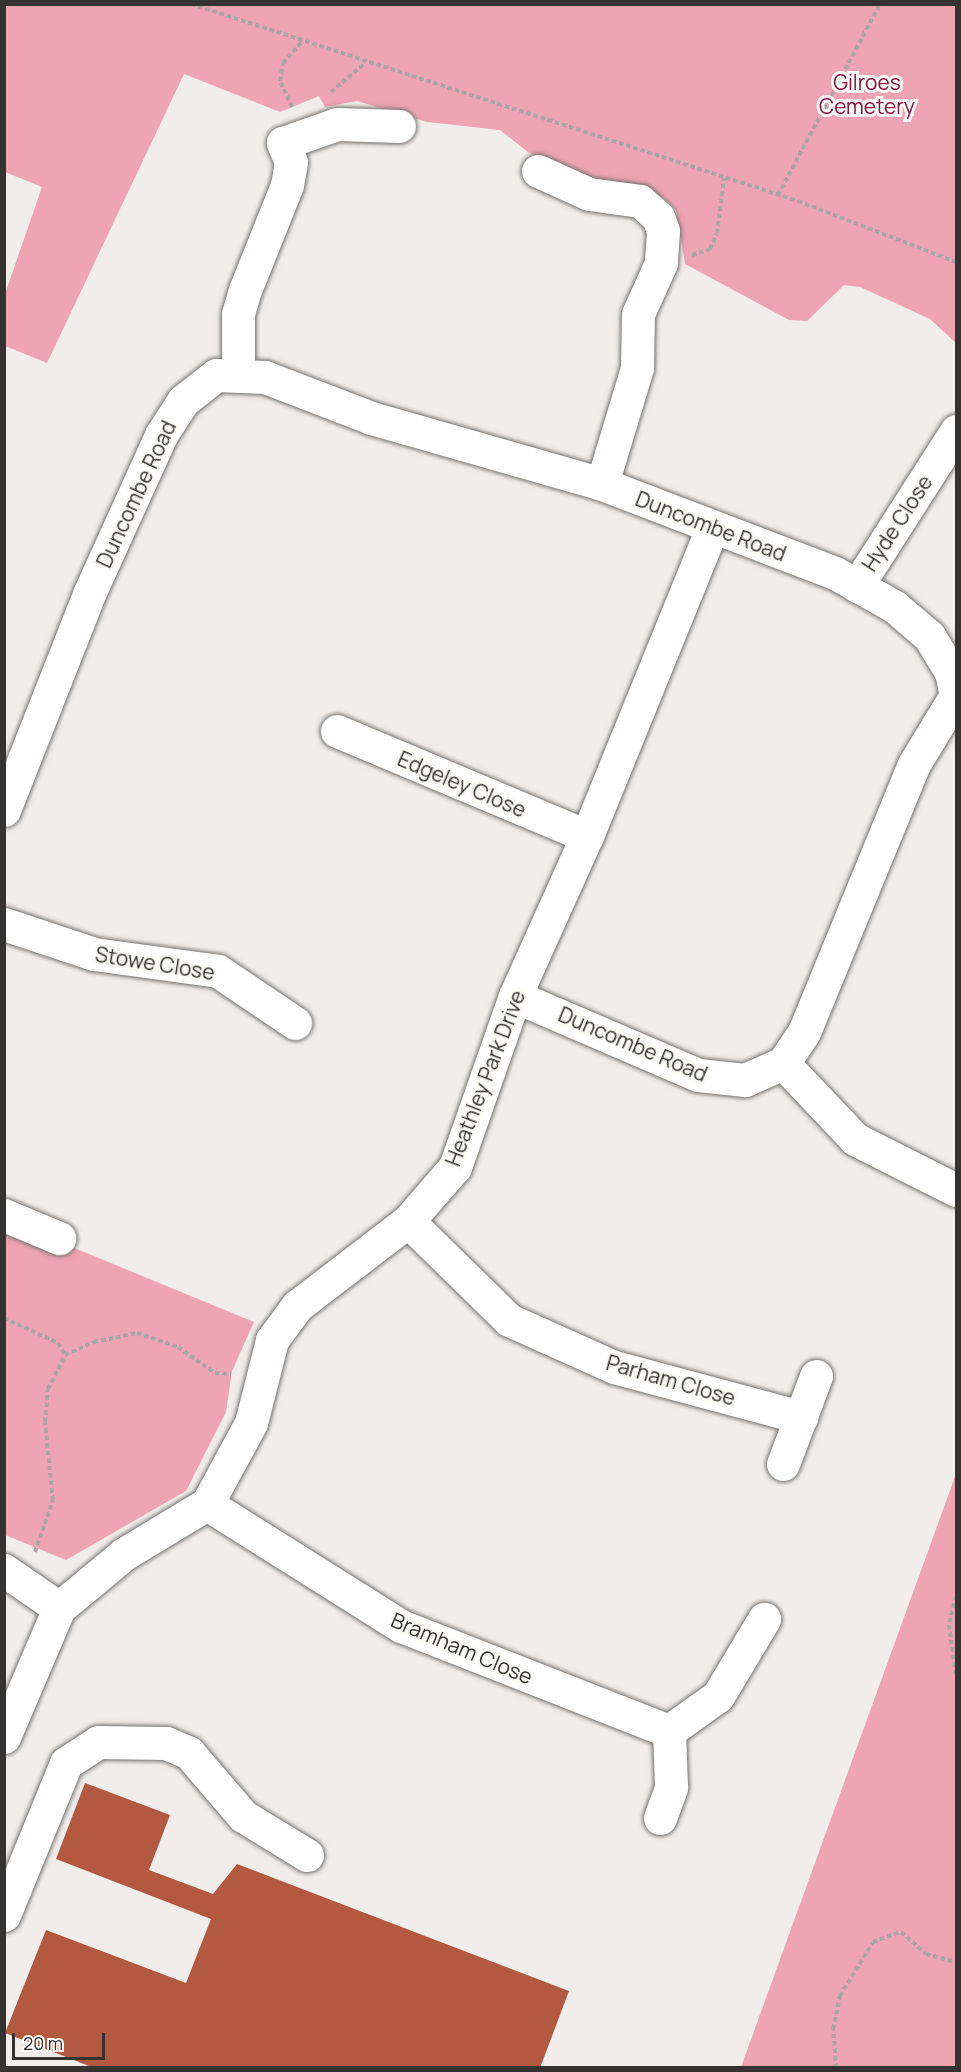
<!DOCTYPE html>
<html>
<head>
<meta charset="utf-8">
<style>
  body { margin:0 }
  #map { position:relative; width:961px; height:2072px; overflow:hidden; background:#f0edeb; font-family:Manrope,sans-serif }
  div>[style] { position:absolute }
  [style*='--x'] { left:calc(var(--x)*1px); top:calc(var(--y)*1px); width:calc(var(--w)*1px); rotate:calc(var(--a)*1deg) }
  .green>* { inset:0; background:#efa4b3 }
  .building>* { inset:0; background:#b2593f }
  .path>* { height:4px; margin-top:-2px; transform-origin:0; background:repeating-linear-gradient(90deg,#a8a5a4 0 4.5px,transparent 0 7.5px) }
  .roads { filter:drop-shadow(0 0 2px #74726f) drop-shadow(0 0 2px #74726f) }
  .minor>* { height:33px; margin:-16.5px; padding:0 16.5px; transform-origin:16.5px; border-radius:16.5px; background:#fff }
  span { translate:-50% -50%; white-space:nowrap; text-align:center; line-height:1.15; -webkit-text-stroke:6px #fdfbf8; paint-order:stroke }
  .park-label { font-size:21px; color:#8a1540 }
  .street-label { font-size:21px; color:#343332 }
  .frame { position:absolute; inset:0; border:6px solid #343332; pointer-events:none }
  .scale { position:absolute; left:12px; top:2033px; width:93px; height:27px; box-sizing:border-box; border:3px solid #343332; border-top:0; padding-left:8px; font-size:18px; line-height:21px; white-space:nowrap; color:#343332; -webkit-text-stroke:4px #fdfbf8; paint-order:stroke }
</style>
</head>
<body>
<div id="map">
  <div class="green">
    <i style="clip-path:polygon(4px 5px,956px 5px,956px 343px,930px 319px,860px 287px,844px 285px,807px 321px,789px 320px,685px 264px,676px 210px,663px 197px,581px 174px,529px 153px,500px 130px,427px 122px,357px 101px,325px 107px,319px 96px,280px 112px,184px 74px,47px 363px,5px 346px,5px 294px,42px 187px,5px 172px)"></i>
    <i style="clip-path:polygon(4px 1219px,254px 1322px,232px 1371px,226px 1412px,186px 1491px,66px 1560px,5px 1535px)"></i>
    <i style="clip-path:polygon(956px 1474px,956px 2067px,741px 2067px,787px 1940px)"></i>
  </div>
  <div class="building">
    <i style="clip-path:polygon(85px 1783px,170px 1815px,149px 1870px,213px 1894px,237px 1864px,569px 1991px,540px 2068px,94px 2068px,5px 2033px,46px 1930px,186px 1983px,211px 1919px,56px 1859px)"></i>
  </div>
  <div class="path">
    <i style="--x:191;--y:4;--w:638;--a:17.98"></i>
    <i style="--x:798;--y:201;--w:169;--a:21.1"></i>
    <i style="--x:331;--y:92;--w:43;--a:-40.3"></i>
    <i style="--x:292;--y:107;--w:29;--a:-115"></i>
    <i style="--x:280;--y:81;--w:18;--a:-81"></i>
    <i style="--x:283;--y:63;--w:27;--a:-48"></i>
    <i style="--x:778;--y:195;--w:217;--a:-61.9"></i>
    <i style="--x:692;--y:255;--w:19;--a:-18"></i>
    <i style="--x:710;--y:249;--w:17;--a:-66"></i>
    <i style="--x:717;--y:233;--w:55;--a:-82.7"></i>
    <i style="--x:4;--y:1318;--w:60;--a:24.8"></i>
    <i style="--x:58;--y:1343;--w:14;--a:60"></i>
    <i style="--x:35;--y:1552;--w:55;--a:-70.9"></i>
    <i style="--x:53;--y:1500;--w:78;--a:-95.9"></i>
    <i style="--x:45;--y:1422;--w:33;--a:-85"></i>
    <i style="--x:48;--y:1389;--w:38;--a:-63"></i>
    <i style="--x:65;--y:1355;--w:32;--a:-24"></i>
    <i style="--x:94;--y:1342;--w:44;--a:-11.8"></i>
    <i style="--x:137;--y:1333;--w:43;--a:18.9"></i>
    <i style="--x:178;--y:1347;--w:45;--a:35.1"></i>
    <i style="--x:215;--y:1373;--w:16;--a:4"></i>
    <i style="--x:956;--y:1596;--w:30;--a:104"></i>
    <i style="--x:949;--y:1625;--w:50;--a:82"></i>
    <i style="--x:836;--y:2068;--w:39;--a:-94"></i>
    <i style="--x:833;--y:2029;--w:34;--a:-78"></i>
    <i style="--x:840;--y:1996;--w:63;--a:-58.6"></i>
    <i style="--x:873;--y:1942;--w:30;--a:-20"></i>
    <i style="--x:901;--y:1932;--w:33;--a:41"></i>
    <i style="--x:926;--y:1954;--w:31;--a:15"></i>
  </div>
  <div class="roads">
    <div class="minor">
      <i style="--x:538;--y:171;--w:56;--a:24.3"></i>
      <i style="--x:589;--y:194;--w:51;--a:7.8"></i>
      <i style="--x:640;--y:201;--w:24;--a:42"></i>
      <i style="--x:658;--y:217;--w:15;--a:70"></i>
      <i style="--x:663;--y:231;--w:32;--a:94"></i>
      <i style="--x:661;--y:263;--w:56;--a:114.3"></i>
      <i style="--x:638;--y:314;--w:54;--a:91.1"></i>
      <i style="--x:637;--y:368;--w:121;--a:106.8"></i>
      <i style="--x:238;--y:372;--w:58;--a:-90"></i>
      <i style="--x:238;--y:314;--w:25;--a:-74"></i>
      <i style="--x:245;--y:290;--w:113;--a:-68.2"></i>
      <i style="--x:287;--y:185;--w:23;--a:-80"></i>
      <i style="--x:291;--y:162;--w:21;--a:-113"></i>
      <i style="--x:283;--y:143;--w:57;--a:-19.4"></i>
      <i style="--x:337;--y:124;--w:62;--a:1.8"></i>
      <i style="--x:857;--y:586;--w:184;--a:-57.4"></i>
      <i style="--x:337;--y:731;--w:271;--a:22.8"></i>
      <i style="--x:4;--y:810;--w:232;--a:-68.5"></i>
      <i style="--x:89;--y:594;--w:175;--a:-65.6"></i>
      <i style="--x:161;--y:435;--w:40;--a:-57.1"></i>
      <i style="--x:183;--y:401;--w:42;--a:-38.2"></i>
      <i style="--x:216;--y:375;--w:49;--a:2.3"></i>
      <i style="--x:265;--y:377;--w:114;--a:21.1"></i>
      <i style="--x:371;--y:418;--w:240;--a:15.9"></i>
      <i style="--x:602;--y:484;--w:249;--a:20.9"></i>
      <i style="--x:835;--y:573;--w:69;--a:29.5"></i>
      <i style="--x:895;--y:607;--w:45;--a:40.5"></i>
      <i style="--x:929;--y:636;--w:42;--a:58.6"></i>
      <i style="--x:951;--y:672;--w:24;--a:78"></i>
      <i style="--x:956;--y:695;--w:81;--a:121.3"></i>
      <i style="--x:914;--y:764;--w:290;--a:112.3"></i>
      <i style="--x:804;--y:1032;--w:37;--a:124"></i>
      <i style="--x:783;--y:1063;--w:42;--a:155.9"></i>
      <i style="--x:745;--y:1080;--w:47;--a:-173.9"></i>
      <i style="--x:698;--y:1075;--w:199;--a:-156.7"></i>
      <i style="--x:4;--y:924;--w:95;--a:18.4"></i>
      <i style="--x:94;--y:954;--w:125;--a:7.8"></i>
      <i style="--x:218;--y:971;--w:93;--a:34"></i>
      <i style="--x:783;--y:1063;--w:105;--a:46.5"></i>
      <i style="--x:855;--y:1139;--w:113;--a:26.8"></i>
      <i style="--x:4;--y:1215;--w:60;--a:22.7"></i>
      <i style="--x:408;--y:1221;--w:141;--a:44.4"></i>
      <i style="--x:509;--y:1320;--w:115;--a:24.1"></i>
      <i style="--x:614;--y:1367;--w:194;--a:15"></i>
      <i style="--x:783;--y:1464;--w:94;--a:-69.4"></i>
      <i style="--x:207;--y:1504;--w:229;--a:32.2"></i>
      <i style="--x:401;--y:1626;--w:288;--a:21.4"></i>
      <i style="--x:4;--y:1570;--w:67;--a:34.6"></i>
      <i style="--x:669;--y:1731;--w:60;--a:-35.5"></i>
      <i style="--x:718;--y:1696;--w:90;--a:-59.1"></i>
      <i style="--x:4;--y:1737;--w:140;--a:-66.9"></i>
      <i style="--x:59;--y:1608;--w:85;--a:-39.7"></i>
      <i style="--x:124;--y:1554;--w:97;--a:-31.1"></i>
      <i style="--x:207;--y:1504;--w:92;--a:-61.5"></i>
      <i style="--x:251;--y:1423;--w:86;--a:-75.8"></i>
      <i style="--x:272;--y:1340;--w:42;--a:-53.7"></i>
      <i style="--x:297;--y:1306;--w:140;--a:-37.4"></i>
      <i style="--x:408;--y:1221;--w:72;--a:-49"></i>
      <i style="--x:455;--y:1167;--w:181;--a:-70.7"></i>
      <i style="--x:515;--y:996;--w:175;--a:-65.8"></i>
      <i style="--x:587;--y:836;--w:332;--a:-67.9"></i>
      <i style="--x:660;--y:1818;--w:33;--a:-70"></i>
      <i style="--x:671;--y:1787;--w:56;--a:-92"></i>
      <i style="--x:4;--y:1915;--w:164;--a:-67.8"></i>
      <i style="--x:66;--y:1763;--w:38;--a:-33"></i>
      <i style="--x:98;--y:1742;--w:68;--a:0.8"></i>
      <i style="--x:166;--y:1743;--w:25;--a:23"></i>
      <i style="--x:189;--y:1753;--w:83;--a:49.4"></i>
      <i style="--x:243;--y:1816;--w:75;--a:31.4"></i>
    </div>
  </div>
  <div class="park-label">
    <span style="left:867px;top:94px">Gilroes<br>Cemetery</span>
  </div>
  <div class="street-label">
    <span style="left:136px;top:494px;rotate:-65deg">Duncombe Road</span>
    <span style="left:897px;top:523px;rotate:-57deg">Hyde Close</span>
    <span style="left:711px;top:526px;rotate:21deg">Duncombe Road</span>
    <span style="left:462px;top:784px;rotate:23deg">Edgeley Close</span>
    <span style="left:155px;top:963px;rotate:9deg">Stowe Close</span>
    <span style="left:633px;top:1044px;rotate:23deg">Duncombe Road</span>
    <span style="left:485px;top:1078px;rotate:-69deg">Heathley Park Drive</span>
    <span style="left:671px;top:1380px;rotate:16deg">Parham Close</span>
    <span style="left:462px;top:1648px;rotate:23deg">Bramham Close</span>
  </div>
  <div class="frame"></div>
  <div class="scale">20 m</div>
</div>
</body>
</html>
